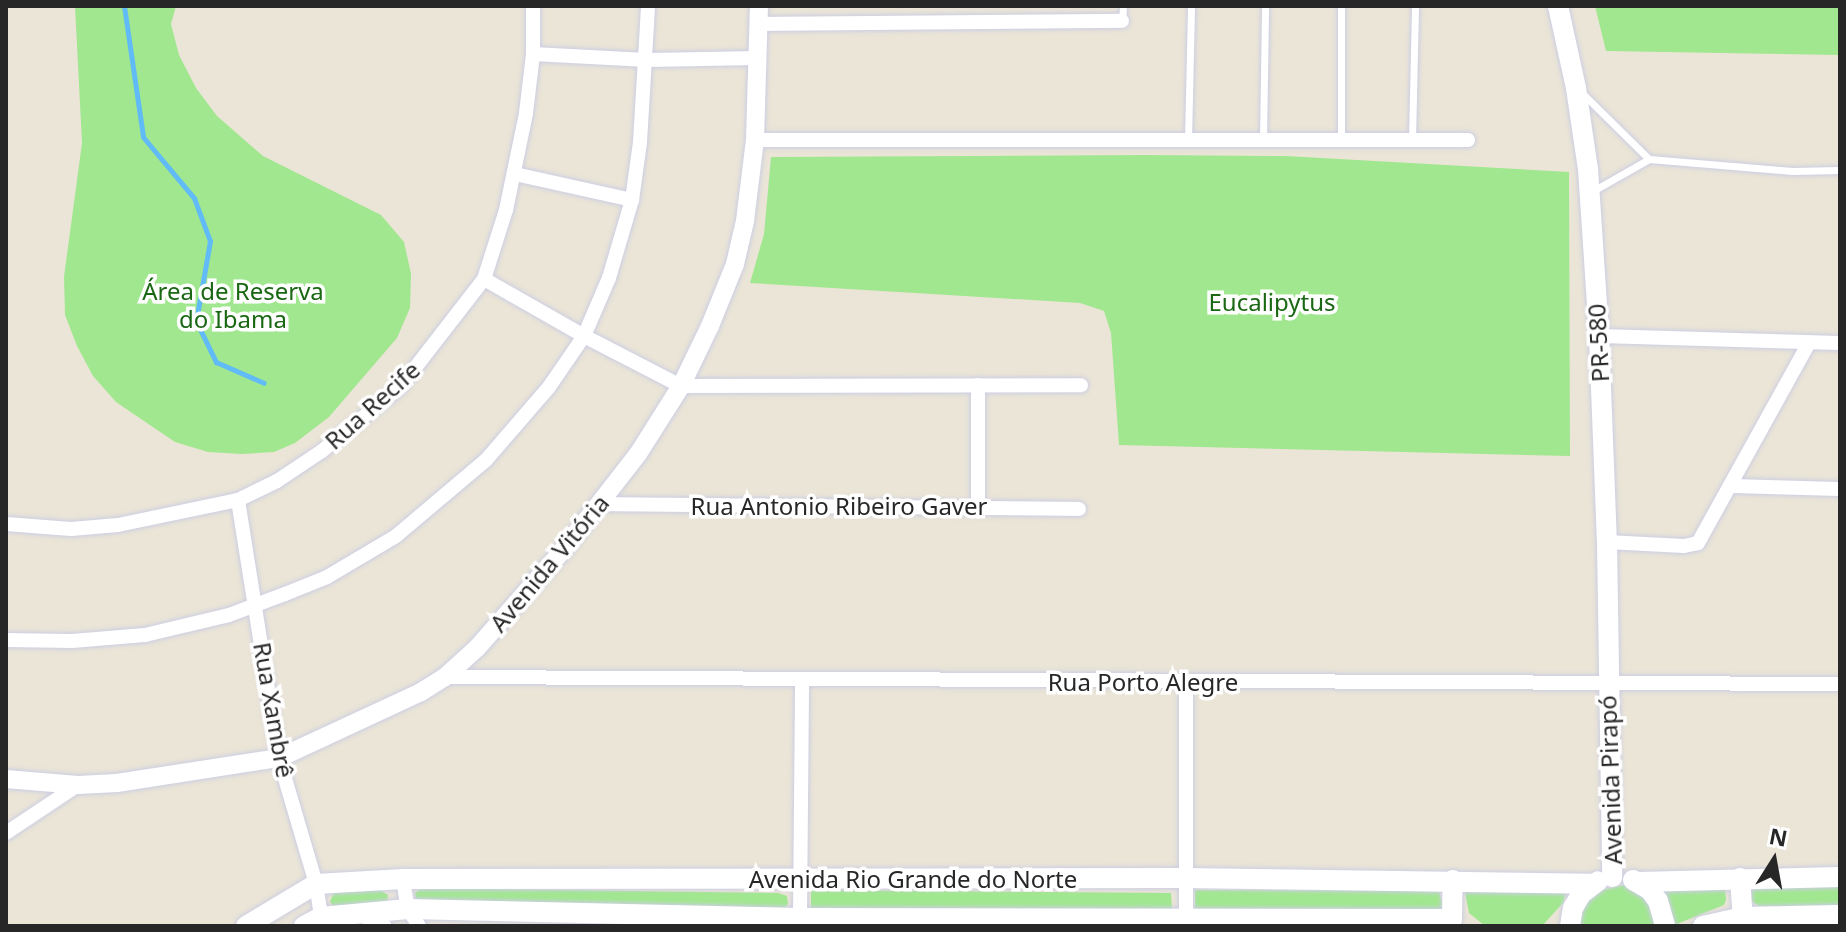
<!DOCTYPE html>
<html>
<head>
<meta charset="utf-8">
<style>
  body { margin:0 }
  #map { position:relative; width:1846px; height:932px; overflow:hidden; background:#ebe5d7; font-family:"Noto Sans",sans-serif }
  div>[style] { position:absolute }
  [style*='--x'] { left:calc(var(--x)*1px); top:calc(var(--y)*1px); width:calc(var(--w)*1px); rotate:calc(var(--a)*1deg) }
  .green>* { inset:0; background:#a1e78f }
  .stream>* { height:5px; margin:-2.5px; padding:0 2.5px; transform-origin:2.5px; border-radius:2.5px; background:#61bbf6 }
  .roads { filter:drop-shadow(0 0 2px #cccee2) drop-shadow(0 0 2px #cccee2) }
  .service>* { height:7px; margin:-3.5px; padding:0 3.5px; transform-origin:3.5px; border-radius:3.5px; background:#fff }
  .minor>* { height:14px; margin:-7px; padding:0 7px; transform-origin:7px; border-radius:7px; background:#fff }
  .tertiary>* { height:18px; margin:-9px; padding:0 9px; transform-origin:9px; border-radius:9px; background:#fff }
  .secondary>* { height:20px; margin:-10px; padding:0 10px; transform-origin:10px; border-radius:10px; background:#fff }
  span { translate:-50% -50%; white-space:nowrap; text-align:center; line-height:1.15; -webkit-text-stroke:7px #fff; paint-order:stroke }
  .park-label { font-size:24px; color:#1a6714 }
  .street-label { font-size:24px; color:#272727 }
  .frame { position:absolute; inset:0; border:8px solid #272727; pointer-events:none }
  .north { position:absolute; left:1734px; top:820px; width:80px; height:80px; -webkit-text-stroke:6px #fff; paint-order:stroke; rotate:11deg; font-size:22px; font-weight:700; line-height:32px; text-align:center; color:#272727 }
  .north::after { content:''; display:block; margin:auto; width:28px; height:36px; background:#272727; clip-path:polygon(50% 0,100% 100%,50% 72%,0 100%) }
</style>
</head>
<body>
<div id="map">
  <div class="green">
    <i style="clip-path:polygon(75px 6px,176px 6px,171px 24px,179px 55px,196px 88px,217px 116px,263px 156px,381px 215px,404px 242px,411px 274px,410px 308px,397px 338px,329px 417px,295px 443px,274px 452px,242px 454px,208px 452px,175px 442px,116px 402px,93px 376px,77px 346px,65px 315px,64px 277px,82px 143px)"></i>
    <i style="clip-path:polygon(1595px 6px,1840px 6px,1840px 55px,1606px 51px)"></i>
    <i style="clip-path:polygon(1145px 155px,1286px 156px,1569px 172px,1570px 456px,1119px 445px,1111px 333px,1104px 311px,1080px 303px,750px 283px,764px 234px,771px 157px)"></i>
    <i style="clip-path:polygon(1840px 881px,1840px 906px,1759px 906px,1751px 901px,1752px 886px)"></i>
    <i style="clip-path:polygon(1624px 885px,1644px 893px,1660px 926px,1578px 926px,1585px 903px,1598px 891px)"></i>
    <i style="clip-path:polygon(1659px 886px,1725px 887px,1726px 900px,1724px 905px,1672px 926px)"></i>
    <i style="clip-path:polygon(1464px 887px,1567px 888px,1563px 903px,1542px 926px,1485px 926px,1469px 913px)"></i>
    <i style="clip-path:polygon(422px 888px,778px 893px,787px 896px,788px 904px,782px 911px,416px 900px,415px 893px)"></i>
    <i style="clip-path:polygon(335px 889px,380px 890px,388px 895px,387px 906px,335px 908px,330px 902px)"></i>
    <i style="clip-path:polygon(811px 890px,1171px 893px,1172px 910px,811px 914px)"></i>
    <i style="clip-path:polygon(1195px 890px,1439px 891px,1443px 906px,1439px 913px,1195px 914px)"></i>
  </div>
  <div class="stream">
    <i style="--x:124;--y:6;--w:132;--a:81.7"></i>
    <i style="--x:143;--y:137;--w:80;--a:50.1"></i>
    <i style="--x:194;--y:198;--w:46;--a:69.6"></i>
    <i style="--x:210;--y:241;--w:81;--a:99.9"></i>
    <i style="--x:196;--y:321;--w:46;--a:64"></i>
    <i style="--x:216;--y:362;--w:52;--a:23.6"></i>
  </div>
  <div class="roads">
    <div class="service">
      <i style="--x:1122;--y:21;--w:15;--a:-86"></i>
      <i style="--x:1582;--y:93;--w:94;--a:44.6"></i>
      <i style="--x:1188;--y:140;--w:134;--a:-88.7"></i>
      <i style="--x:1263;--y:140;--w:134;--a:-89.1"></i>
      <i style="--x:1341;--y:140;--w:134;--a:-90"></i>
      <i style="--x:1412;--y:140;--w:134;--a:-88.7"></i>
      <i style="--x:1591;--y:192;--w:67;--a:-29.6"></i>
      <i style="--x:1649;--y:159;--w:144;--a:4.8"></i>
      <i style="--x:1793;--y:171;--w:47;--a:-1.2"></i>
    </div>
    <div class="minor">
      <i style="--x:760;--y:24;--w:362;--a:-0.5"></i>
      <i style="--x:533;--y:54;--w:114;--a:3"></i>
      <i style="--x:647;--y:60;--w:112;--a:-1"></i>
      <i style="--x:755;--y:140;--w:713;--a:0"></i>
      <i style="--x:515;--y:174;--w:120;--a:12.5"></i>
      <i style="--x:484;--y:279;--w:115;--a:29.7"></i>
      <i style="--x:584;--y:336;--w:109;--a:27.3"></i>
      <i style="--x:681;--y:386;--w:400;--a:-0.1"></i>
      <i style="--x:1599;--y:336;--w:241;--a:1.7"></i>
      <i style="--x:978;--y:385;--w:122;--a:90"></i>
      <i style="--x:1730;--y:486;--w:110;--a:1.6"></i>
      <i style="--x:238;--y:500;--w:261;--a:81"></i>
      <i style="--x:279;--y:758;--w:131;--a:73.6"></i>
      <i style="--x:316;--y:884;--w:33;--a:81"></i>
      <i style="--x:599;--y:504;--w:480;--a:0.6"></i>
      <i style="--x:6;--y:524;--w:65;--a:4.4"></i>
      <i style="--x:71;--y:529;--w:47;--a:-4.9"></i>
      <i style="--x:118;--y:525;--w:123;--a:-11.8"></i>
      <i style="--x:238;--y:500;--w:43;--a:-26"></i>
      <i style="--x:277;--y:481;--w:54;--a:-33.7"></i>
      <i style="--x:322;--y:451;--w:102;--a:-39.4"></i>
      <i style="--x:401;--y:386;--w:135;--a:-52.2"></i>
      <i style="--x:484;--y:279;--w:72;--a:-72.3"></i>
      <i style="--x:506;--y:210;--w:99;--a:-78.3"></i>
      <i style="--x:526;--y:113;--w:59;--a:-83.2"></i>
      <i style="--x:533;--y:54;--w:48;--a:-90"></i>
      <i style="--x:1607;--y:542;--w:77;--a:3"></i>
      <i style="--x:1684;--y:546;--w:14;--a:-12"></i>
      <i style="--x:1698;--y:543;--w:229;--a:-61"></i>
      <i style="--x:6;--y:640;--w:66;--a:0.9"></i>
      <i style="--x:72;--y:641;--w:73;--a:-4.7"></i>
      <i style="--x:145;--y:635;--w:86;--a:-13.4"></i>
      <i style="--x:229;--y:615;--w:60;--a:-20.6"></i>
      <i style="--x:285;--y:594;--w:45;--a:-22"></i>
      <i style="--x:327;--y:577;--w:80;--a:-30.7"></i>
      <i style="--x:396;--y:536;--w:118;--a:-40.2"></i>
      <i style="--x:486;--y:460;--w:96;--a:-49.2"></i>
      <i style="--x:549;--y:387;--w:62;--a:-55.5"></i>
      <i style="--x:584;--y:336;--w:63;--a:-66.7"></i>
      <i style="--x:609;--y:278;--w:81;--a:-73.6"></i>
      <i style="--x:632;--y:200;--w:59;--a:-82.1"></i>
      <i style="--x:640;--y:142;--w:136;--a:-86.6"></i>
      <i style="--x:445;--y:677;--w:1395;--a:0.29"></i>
      <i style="--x:6;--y:833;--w:87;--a:-33.7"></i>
      <i style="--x:403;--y:879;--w:30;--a:81"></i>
      <i style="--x:408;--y:909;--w:20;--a:57"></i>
      <i style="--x:361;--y:915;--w:26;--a:25"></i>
      <i style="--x:800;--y:918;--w:237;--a:-89.5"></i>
      <i style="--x:1186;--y:926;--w:244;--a:-90"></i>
    </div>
    <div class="tertiary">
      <i style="--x:6;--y:779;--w:72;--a:4.8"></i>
      <i style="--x:78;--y:785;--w:39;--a:-3"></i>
      <i style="--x:117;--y:783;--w:164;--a:-8.8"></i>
      <i style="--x:279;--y:758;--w:157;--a:-24.9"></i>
      <i style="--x:421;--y:692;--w:28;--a:-32"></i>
      <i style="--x:445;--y:677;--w:43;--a:-42.2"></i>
      <i style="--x:477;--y:648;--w:132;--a:-48.7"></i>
      <i style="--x:564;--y:549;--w:120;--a:-52.1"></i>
      <i style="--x:638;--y:454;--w:80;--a:-57.7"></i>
      <i style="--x:681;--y:386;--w:67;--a:-64.2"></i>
      <i style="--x:710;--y:326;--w:67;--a:-68"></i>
      <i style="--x:735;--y:264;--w:44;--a:-76.9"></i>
      <i style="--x:745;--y:221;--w:82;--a:-83"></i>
      <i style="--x:755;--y:140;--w:134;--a:-88.3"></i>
    </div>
    <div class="secondary">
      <i style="--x:1558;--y:6;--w:84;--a:77.6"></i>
      <i style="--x:1576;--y:88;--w:82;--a:81.6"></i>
      <i style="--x:1588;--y:169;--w:167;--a:86.2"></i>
      <i style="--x:1599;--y:336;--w:206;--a:87.8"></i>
      <i style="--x:1607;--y:542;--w:335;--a:89.1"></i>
      <i style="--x:1740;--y:878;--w:39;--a:86"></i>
      <i style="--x:1633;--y:880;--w:20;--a:30"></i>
      <i style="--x:1650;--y:890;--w:14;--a:54"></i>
      <i style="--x:1658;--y:901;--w:26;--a:74"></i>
      <i style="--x:1638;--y:882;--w:202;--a:-1.4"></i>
      <i style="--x:1452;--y:919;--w:39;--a:-89"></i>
      <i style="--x:246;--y:926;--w:82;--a:-31"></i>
      <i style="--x:316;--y:884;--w:87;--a:-3.3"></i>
      <i style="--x:403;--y:879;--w:782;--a:-0.07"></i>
      <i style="--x:1185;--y:878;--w:407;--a:0.8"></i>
      <i style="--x:304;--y:926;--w:19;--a:-28"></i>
      <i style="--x:321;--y:917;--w:87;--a:-5.3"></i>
      <i style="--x:408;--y:909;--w:392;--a:1.3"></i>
      <i style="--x:800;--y:918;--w:652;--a:0.09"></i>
      <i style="--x:1570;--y:926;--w:18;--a:-81"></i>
      <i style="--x:1573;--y:908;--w:16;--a:-60"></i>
      <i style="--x:1581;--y:894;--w:21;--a:-37"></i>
      <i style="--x:1703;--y:926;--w:41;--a:-12.7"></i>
      <i style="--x:1743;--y:917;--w:97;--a:-1.2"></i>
    </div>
  </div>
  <div class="park-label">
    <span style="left:233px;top:305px">Área de Reserva<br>do Ibama</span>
    <span style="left:1272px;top:302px">Eucalipytus</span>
  </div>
  <div class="street-label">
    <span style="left:1598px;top:343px;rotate:-93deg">PR-580</span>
    <span style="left:372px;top:405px;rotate:-42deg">Rua Recife</span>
    <span style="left:839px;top:506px">Rua Antonio Ribeiro Gaver</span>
    <span style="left:549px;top:563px;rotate:-50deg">Avenida Vitória</span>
    <span style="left:1143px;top:682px">Rua Porto Alegre</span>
    <span style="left:274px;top:710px;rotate:80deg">Rua Xambrê</span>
    <span style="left:1610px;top:780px;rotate:-92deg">Avenida Pirapó</span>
    <span style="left:913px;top:879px">Avenida Rio Grande do Norte</span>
  </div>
  <div class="frame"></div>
  <div class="north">N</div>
</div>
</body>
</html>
